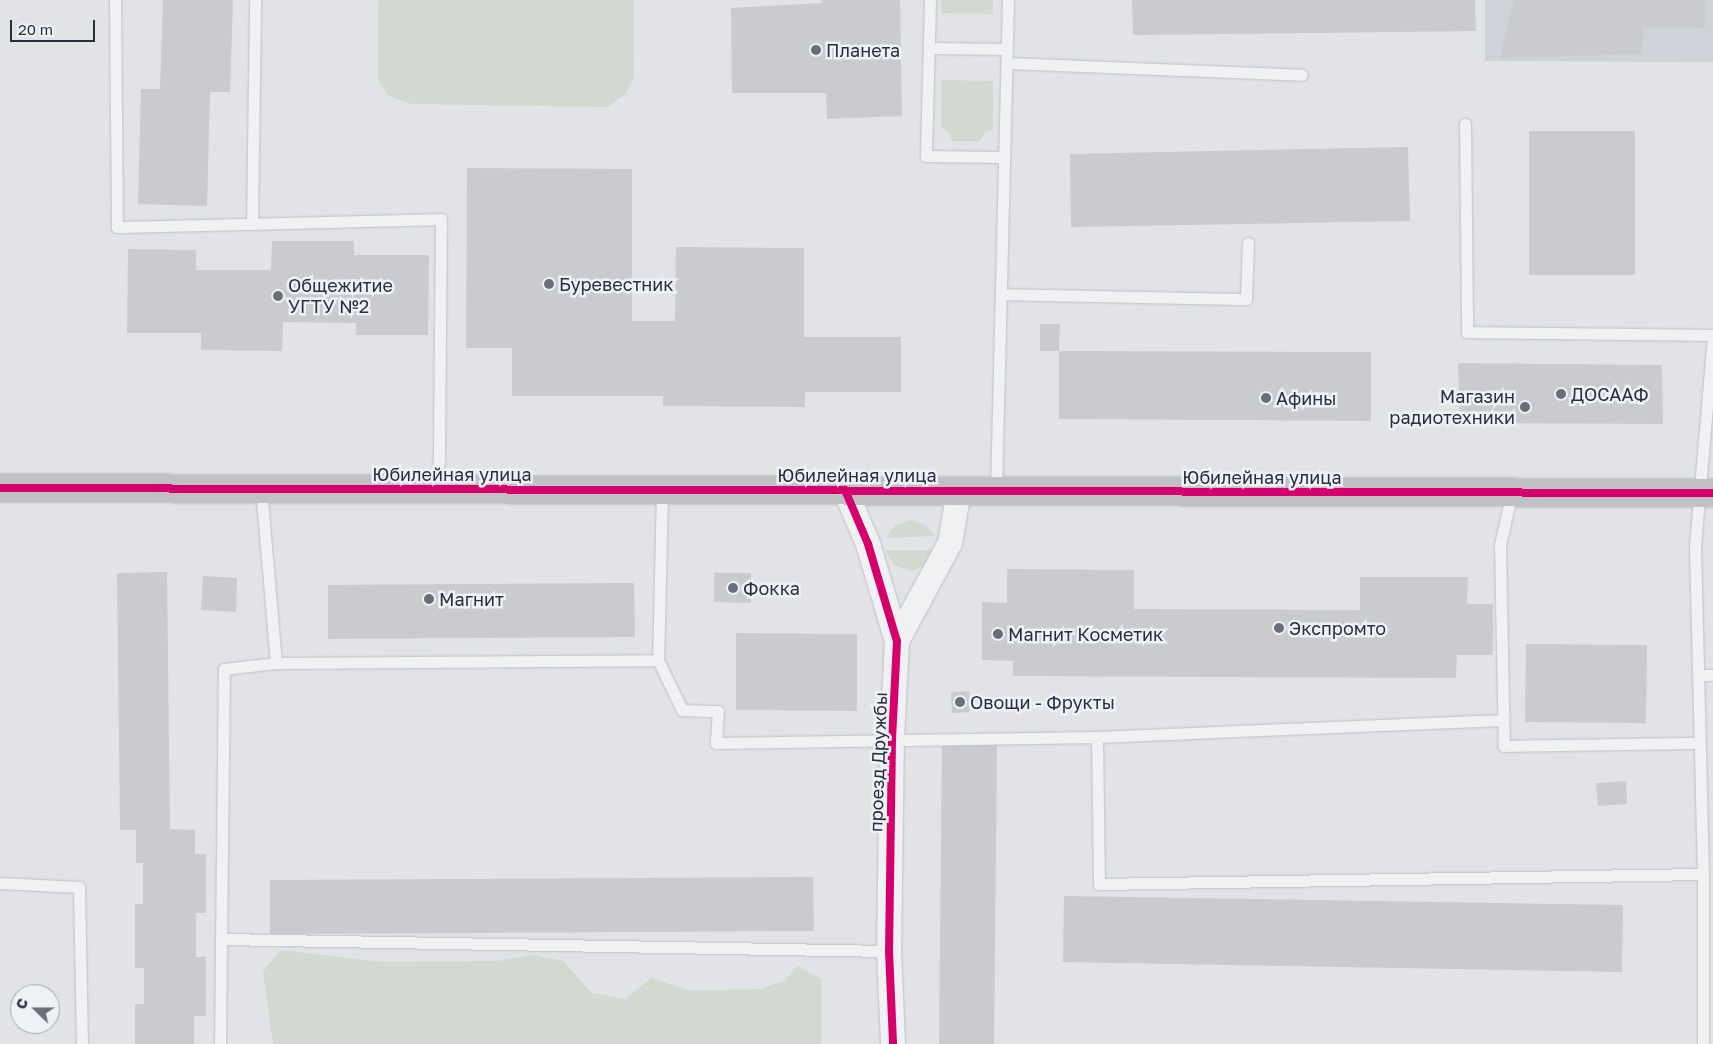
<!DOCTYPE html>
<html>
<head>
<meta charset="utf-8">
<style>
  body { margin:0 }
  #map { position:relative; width:1713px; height:1044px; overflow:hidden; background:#e1e3e6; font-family:"Golos Text",sans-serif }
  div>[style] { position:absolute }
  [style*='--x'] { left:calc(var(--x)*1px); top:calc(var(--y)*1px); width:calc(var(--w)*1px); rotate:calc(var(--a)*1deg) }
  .built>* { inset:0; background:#cfd2d9 }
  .green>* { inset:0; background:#d1d9d1 }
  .building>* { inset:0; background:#c9cbce }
  .roads { filter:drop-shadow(0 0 1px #bfc1c4) drop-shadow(0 0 1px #bfc1c4) }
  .lane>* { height:11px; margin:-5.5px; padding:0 5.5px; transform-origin:5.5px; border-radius:5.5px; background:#f0f1f2 }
  .street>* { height:24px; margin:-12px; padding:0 12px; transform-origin:12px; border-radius:12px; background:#f0f1f2 }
  .secondary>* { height:28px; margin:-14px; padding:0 14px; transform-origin:14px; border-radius:14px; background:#bfc1c5 }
  .cycleway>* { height:8px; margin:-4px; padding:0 4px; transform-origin:4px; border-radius:4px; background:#d6006c }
  .dots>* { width:14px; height:14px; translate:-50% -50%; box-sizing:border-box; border:2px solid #eef1f5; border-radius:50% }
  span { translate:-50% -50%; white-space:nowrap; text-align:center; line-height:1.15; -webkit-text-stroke:5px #eef1f5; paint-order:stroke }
  .poi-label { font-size:18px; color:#28303e }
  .left { translate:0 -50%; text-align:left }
  .right { translate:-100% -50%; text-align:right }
  .street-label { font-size:18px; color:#28303e }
  .north { position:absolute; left:10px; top:984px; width:50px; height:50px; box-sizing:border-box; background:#eef1f5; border:1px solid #9fa4ac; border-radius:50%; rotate:292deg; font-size:14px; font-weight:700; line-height:20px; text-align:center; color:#28303e }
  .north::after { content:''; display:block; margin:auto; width:18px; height:22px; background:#696f79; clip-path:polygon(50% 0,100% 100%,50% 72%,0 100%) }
  .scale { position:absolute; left:10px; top:20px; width:85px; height:22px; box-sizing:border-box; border:2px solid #28303e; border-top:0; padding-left:6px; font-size:15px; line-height:18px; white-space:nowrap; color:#28303e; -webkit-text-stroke:4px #eef1f5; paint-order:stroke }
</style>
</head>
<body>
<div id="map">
  <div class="built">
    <i style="clip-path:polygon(1485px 0,1713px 0,1713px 62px,1485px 61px)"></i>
  </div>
  <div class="green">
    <i style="clip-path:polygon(379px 0,633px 0,634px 77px,626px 93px,608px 107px,412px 104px,389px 96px,378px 80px,378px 4px)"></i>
    <i style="clip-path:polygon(941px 0,993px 0,993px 14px,941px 13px)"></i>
    <i style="clip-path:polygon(941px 80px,993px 81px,993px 129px,984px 133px,980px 141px,952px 141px,949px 133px,941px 127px)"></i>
    <i style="clip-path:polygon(912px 520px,925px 525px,935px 536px,886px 538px,895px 525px)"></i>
    <i style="clip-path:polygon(885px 550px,936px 550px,927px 565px,911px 571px,894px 565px)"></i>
    <i style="clip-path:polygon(280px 950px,383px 962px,497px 961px,534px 955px,564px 961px,591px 993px,626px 999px,651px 978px,691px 991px,760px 989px,784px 981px,798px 966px,821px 979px,821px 1044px,273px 1044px,263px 972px)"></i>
  </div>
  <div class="building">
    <i style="clip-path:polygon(163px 0,233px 0,230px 92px,210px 92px,207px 206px,138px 204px,141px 89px,160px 89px)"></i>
    <i style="clip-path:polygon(822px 0,900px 0,902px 116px,827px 119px,826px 93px,732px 93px,731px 8px,822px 3px)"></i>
    <i style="clip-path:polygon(1132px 0,1475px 0,1476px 31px,1133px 35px)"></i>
    <i style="clip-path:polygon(1514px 0,1706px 0,1705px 28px,1643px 27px,1642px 54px,1500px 58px)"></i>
    <i style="clip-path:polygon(1529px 131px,1635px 131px,1635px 275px,1529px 275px)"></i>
    <i style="clip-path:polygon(1408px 147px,1410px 221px,1071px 227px,1070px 154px)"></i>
    <i style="clip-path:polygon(467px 168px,632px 169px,632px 321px,675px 321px,676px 247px,804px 248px,804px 337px,901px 337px,901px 392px,805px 392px,805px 407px,663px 406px,663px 396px,512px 396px,512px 348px,466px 348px)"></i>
    <i style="clip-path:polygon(272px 241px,354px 241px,354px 255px,429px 255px,428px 335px,356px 335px,356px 323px,283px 322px,282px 351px,201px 350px,201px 333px,127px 333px,128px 249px,196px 250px,196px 270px,271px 270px)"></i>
    <i style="clip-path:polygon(1040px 324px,1060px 324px,1059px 351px,1040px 351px)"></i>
    <i style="clip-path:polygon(1059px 351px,1371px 352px,1371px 421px,1059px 419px)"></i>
    <i style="clip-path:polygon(1458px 363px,1662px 365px,1663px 424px,1460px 423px)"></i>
    <i style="clip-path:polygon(1007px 569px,1134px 570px,1134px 609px,1360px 610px,1360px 577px,1468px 577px,1467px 604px,1493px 604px,1493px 655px,1457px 655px,1456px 678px,1013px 676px,1013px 661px,982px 660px,982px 602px,1007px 603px)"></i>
    <i style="clip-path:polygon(167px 572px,170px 829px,195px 830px,195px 854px,206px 854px,206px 913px,196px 913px,196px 957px,206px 957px,206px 1016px,194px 1016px,194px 1044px,135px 1044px,135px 1004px,144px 1004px,144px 968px,135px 968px,135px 904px,143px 904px,143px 863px,136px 863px,136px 830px,120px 830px,117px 573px)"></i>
    <i style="clip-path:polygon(714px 573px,751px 573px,751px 603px,714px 602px)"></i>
    <i style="clip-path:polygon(203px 576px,237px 578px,236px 612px,201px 610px)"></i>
    <i style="clip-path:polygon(634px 583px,635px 637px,328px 639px,328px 585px)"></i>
    <i style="clip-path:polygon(736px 633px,857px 634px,857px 711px,736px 710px)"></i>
    <i style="clip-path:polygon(1526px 644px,1647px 645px,1646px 723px,1525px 722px)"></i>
    <i style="clip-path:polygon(969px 691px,970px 712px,952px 713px,951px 692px)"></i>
    <i style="clip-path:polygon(942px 744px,997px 745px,994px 1044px,939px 1044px)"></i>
    <i style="clip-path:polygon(1626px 781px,1627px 804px,1598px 806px,1596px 783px)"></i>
    <i style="clip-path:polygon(813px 877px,814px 931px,270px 934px,270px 880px)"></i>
    <i style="clip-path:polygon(1064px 896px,1623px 905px,1622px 972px,1063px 962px)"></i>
  </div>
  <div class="roads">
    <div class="lane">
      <i style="--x:115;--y:0;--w:227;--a:89.5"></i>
      <i style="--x:117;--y:227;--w:324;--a:-1.4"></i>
      <i style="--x:441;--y:219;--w:240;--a:90.5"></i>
      <i style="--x:439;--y:459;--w:30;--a:96"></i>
      <i style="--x:930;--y:0;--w:156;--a:91.5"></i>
      <i style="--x:926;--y:156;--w:78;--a:0.7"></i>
      <i style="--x:929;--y:48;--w:78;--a:0.7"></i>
      <i style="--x:1007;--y:63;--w:295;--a:2.3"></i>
      <i style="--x:1465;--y:124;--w:208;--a:89.4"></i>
      <i style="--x:1467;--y:332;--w:246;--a:0.7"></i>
      <i style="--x:252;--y:224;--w:224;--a:-89.2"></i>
      <i style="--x:1001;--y:294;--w:245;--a:1.2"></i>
      <i style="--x:1246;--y:299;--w:56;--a:-88"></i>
      <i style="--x:261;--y:488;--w:176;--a:85.1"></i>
      <i style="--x:662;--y:490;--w:170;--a:91.3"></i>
      <i style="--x:658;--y:660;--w:55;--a:64.4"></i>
      <i style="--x:682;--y:710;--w:36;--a:2"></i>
      <i style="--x:718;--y:711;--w:32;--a:94"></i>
      <i style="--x:716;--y:743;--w:381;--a:-0.9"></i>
      <i style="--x:1097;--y:737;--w:406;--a:-2.4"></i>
      <i style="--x:996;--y:491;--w:491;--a:-88.6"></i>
      <i style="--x:1512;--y:492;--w:54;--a:102.8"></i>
      <i style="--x:1500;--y:545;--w:201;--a:88.9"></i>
      <i style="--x:1504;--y:746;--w:194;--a:-0.9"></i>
      <i style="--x:1699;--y:675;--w:14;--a:0"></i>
      <i style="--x:1097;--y:737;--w:147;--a:89.2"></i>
      <i style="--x:1099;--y:884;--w:604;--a:-0.95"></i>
      <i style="--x:0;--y:883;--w:79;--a:2.9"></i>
      <i style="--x:79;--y:887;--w:157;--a:88.9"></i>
      <i style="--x:221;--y:939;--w:668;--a:1.03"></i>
      <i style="--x:220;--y:1044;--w:375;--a:-89.4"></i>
      <i style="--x:224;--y:669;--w:52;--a:-6.6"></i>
      <i style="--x:276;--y:663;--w:382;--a:-0.4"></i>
      <i style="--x:1703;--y:1044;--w:170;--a:-90"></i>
      <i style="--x:1703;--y:874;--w:328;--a:-91.4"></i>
      <i style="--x:1695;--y:546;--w:210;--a:-85.1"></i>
    </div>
    <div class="street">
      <i style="--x:845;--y:490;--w:59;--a:66.9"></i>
      <i style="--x:868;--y:544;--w:101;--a:73.4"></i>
      <i style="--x:897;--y:641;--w:98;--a:92.9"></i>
      <i style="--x:892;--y:739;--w:212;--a:90.8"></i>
      <i style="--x:889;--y:951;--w:93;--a:87.5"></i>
      <i style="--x:897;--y:641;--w:111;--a:-61.6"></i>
      <i style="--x:950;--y:543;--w:53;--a:-80.2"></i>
    </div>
    <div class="secondary">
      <i style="--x:0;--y:488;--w:1713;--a:0.17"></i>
    </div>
  </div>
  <div class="cycleway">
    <i style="--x:0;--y:488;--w:1713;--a:0.17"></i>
    <i style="--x:845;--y:490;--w:59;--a:66.9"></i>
    <i style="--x:868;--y:544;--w:101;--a:73.4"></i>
    <i style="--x:897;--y:641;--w:98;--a:92.9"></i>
    <i style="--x:892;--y:739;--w:212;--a:90.8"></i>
    <i style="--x:889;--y:951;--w:93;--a:87.5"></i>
  </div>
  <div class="dots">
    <i style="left:816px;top:50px;background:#696f79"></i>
    <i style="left:549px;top:284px;background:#696f79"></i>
    <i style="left:278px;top:296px;background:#696f79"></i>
    <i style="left:1561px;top:394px;background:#696f79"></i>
    <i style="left:1266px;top:398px;background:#696f79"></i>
    <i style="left:1525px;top:407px;background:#696f79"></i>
    <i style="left:733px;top:588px;background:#696f79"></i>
    <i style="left:429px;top:599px;background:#696f79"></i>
    <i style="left:1279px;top:628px;background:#696f79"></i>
    <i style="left:998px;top:634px;background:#696f79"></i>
    <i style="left:960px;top:702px;background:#696f79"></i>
  </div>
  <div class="poi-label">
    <span class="left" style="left:826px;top:50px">Планета</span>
    <span class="left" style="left:559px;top:284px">Буревестник</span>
    <span class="left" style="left:288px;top:296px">Общежитие<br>УГТУ №2</span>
    <span class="left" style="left:1571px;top:394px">ДОСААФ</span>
    <span class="right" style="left:1515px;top:407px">Магазин<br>радиотехники</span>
    <span class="left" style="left:1276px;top:398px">Афины</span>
    <span class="left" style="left:743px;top:588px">Фокка</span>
    <span class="left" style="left:439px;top:599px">Магнит</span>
    <span class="left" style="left:1289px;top:628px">Экспромто</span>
    <span class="left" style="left:1008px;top:634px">Магнит Косметик</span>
    <span class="left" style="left:970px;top:702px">Овощи - Фрукты</span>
  </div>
  <div class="street-label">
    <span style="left:452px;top:474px">Юбилейная улица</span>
    <span style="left:857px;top:475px">Юбилейная улица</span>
    <span style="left:1262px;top:477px">Юбилейная улица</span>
    <span style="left:878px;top:762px;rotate:-88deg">проезд Дружбы</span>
  </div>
  <div class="north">С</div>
  <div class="scale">20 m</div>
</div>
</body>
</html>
